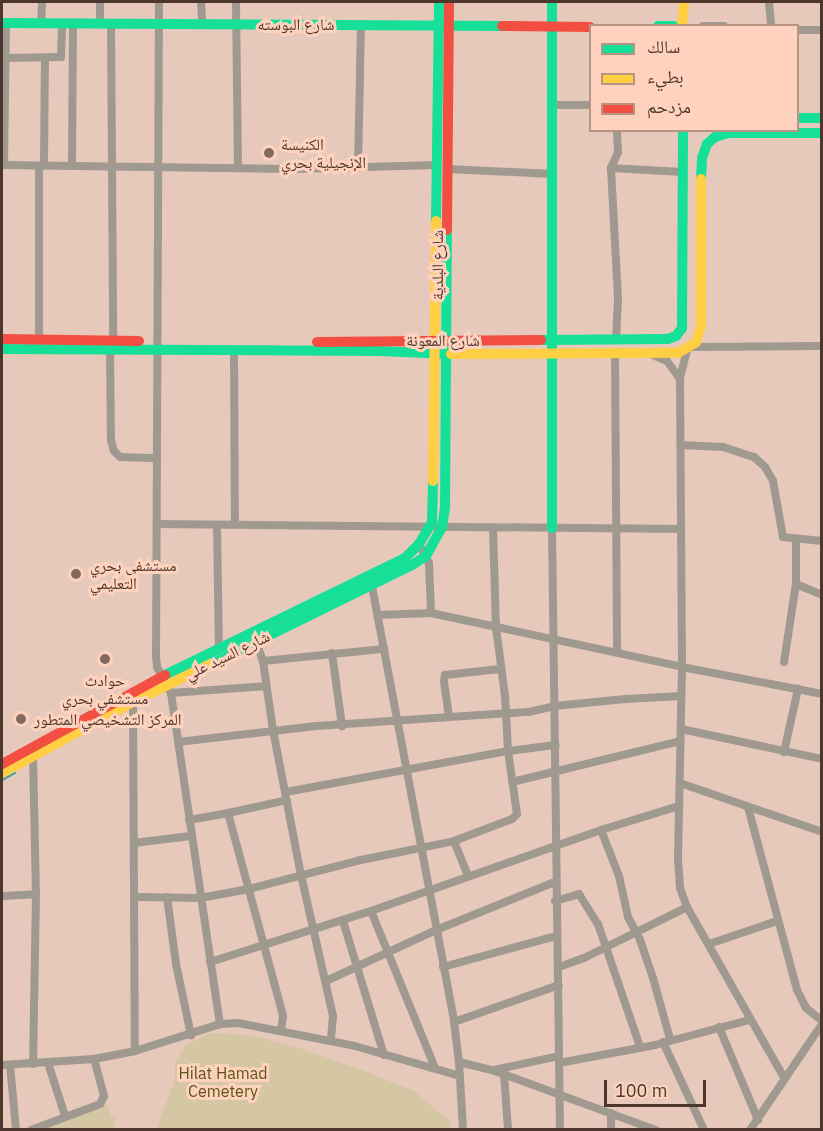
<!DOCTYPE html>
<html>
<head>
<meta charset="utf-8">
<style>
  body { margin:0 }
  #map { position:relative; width:823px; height:1131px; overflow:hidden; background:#e7c9bb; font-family:"IBM Plex Sans","Noto Naskh Arabic",sans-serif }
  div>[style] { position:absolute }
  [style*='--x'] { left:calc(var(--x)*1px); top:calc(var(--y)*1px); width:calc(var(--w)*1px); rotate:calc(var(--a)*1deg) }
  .green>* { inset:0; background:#d5c6a4 }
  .stream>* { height:2px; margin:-1px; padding:0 1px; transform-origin:1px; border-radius:1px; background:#4799ad }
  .street>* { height:8px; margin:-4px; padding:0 4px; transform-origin:4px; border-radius:4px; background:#a09990 }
  .fast>* { height:10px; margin:-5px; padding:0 5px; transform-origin:5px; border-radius:5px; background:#16e098 }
  .slow>* { height:10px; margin:-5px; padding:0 5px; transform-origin:5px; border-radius:5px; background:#ffcf43 }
  .jam>* { height:10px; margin:-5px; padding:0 5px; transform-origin:5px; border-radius:5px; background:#f24e42 }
  .dots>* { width:16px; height:16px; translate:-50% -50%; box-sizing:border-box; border:3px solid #ffd2be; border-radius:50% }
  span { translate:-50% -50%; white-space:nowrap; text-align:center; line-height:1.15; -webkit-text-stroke:6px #ffd2be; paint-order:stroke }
  .street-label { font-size:16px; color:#4d372d }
  .poi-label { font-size:16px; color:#4d372d }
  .left { translate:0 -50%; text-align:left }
  .park-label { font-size:16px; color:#5b5617 }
  .frame { position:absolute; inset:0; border:3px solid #4d372d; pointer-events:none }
  .legend { position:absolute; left:589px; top:24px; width:210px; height:108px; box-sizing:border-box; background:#ffd2be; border:2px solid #b89484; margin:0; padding:8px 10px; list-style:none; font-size:18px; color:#4d372d }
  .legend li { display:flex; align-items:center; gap:12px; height:30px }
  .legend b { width:30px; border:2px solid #b89484 }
  .scale { position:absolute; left:604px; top:1080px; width:102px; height:27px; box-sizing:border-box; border:3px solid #4d372d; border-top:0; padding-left:8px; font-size:18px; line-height:21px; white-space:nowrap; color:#4d372d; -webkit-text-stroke:4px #ffd2be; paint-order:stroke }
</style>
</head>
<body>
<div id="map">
  <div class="green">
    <i style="clip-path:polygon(210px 1033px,250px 1035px,302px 1049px,367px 1072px,414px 1091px,451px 1122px,452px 1129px,157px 1129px,175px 1079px,175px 1062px,187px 1044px)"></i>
    <i style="clip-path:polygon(106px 1101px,111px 1116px,116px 1116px,115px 1129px,23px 1130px,55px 1117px)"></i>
  </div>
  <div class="stream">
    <i style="--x:2;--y:780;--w:15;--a:-28"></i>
  </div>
  <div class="street">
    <i style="--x:159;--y:2;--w:653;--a:90.26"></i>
    <i style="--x:156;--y:655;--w:12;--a:85"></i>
    <i style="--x:157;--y:667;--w:30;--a:62"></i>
    <i style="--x:171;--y:693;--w:335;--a:81.6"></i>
    <i style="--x:201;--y:2;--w:21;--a:87"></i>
    <i style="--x:236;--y:2;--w:165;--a:89.3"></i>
    <i style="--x:769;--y:2;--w:24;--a:85"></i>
    <i style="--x:41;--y:23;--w:21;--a:-87"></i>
    <i style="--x:100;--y:23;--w:21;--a:-90"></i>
    <i style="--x:111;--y:23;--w:317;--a:89.6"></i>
    <i style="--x:703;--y:26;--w:21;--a:0"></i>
    <i style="--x:798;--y:30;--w:24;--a:0"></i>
    <i style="--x:5;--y:58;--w:56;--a:-1"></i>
    <i style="--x:61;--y:57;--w:34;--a:-88"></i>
    <i style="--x:552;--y:105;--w:38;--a:0"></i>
    <i style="--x:2;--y:165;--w:291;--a:0.8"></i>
    <i style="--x:293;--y:169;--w:144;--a:-1.6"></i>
    <i style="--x:4;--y:165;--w:142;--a:-89.2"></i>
    <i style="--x:39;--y:166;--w:174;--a:90"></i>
    <i style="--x:44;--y:166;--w:108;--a:-89.5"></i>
    <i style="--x:72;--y:166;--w:143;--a:-89.6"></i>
    <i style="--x:358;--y:168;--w:144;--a:-88.8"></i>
    <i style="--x:611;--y:168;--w:72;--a:3.2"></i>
    <i style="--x:448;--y:169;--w:105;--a:2.7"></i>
    <i style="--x:616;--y:339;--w:41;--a:-87.2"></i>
    <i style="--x:618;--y:298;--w:130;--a:-93.1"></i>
    <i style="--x:611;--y:168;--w:17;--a:-66"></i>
    <i style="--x:618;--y:152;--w:22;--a:-93"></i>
    <i style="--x:691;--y:347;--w:131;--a:-0.4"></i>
    <i style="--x:110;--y:350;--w:90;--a:89.4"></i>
    <i style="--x:111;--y:440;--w:11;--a:75"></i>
    <i style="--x:114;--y:451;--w:8;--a:45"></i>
    <i style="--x:120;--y:457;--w:37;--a:2"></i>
    <i style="--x:234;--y:350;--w:174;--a:89.7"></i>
    <i style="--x:687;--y:350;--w:30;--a:104"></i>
    <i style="--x:680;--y:379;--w:288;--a:89.6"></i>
    <i style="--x:682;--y:667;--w:192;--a:91.2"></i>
    <i style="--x:678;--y:859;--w:29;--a:86"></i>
    <i style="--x:680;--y:888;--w:20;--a:70"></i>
    <i style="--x:687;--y:907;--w:197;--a:60.4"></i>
    <i style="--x:615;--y:354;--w:297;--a:89.6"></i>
    <i style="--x:655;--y:356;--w:13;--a:23"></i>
    <i style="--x:667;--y:361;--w:22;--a:54"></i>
    <i style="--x:681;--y:445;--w:42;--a:2.7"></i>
    <i style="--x:723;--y:447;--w:33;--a:18"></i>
    <i style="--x:754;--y:457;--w:15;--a:42"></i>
    <i style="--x:765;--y:467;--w:16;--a:60"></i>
    <i style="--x:773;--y:481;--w:57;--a:79.9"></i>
    <i style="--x:783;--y:537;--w:39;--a:6"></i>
    <i style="--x:157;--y:524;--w:524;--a:0.55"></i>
    <i style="--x:217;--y:525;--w:124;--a:89.1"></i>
    <i style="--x:552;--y:528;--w:602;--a:89.24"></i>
    <i style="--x:419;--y:544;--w:21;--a:62"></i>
    <i style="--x:429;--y:563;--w:50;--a:87.7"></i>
    <i style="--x:371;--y:581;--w:449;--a:79.3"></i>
    <i style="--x:454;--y:1022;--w:40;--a:82.9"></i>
    <i style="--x:459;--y:1062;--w:68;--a:86.6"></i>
    <i style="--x:796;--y:584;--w:28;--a:23"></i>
    <i style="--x:378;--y:615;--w:53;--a:-2.2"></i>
    <i style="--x:431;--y:613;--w:257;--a:12.1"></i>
    <i style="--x:682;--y:667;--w:143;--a:10.9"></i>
    <i style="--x:256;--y:641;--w:21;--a:71"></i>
    <i style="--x:263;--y:661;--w:70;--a:81.8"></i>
    <i style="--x:273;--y:730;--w:148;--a:79.1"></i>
    <i style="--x:301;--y:875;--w:145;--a:77.2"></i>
    <i style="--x:333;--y:1016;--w:25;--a:95"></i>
    <i style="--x:332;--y:653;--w:74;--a:82.2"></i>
    <i style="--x:263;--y:661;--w:122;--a:-5.7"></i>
    <i style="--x:784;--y:662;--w:79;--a:-81.3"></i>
    <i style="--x:796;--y:584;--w:45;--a:-90"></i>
    <i style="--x:171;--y:693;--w:95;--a:-4.2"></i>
    <i style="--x:133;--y:702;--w:349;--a:89.7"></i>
    <i style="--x:449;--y:717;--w:36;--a:-98"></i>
    <i style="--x:444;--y:681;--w:6;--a:-81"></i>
    <i style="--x:445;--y:675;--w:55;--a:-6.2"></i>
    <i style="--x:681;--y:729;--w:144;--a:12"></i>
    <i style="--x:178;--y:742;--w:139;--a:-6.6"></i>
    <i style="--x:316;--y:726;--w:213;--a:-3.8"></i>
    <i style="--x:529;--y:712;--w:26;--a:-13"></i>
    <i style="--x:554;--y:706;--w:72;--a:-5.6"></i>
    <i style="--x:626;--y:699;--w:55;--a:-3.1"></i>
    <i style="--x:784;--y:752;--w:65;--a:-77.5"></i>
    <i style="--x:33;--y:754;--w:140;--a:88.8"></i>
    <i style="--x:36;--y:894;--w:170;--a:91"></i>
    <i style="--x:512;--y:782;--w:173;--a:-13.7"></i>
    <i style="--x:680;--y:783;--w:150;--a:19"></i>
    <i style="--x:286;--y:792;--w:226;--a:-10.5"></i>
    <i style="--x:508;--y:751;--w:48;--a:-7.1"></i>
    <i style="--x:748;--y:807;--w:189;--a:75"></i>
    <i style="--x:797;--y:990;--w:20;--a:63"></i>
    <i style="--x:806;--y:1008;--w:21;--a:39"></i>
    <i style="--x:228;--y:813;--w:60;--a:-12.4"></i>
    <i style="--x:189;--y:820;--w:40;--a:-10"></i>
    <i style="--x:228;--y:813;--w:210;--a:74.8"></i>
    <i style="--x:283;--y:1016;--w:14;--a:98"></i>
    <i style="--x:601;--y:830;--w:49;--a:68.6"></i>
    <i style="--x:619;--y:876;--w:42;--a:77.6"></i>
    <i style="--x:628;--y:917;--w:26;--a:62"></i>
    <i style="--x:640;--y:940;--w:40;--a:71.1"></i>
    <i style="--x:653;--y:978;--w:63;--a:74.4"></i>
    <i style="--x:454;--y:841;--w:38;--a:68"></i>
    <i style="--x:134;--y:843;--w:57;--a:-7"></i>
    <i style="--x:2;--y:896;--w:34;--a:-3"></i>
    <i style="--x:135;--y:897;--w:65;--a:0.9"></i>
    <i style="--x:200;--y:898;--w:50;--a:-10.4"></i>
    <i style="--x:249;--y:889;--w:116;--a:-14.5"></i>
    <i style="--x:361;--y:860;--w:95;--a:-11.5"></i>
    <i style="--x:454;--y:841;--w:62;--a:-20.8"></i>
    <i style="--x:512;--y:819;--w:7;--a:-45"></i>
    <i style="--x:517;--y:814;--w:64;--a:-98.1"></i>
    <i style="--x:508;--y:751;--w:55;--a:-93.1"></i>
    <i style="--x:505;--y:696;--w:69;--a:-97.5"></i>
    <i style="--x:496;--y:628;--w:101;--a:-91.7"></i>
    <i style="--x:167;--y:897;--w:68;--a:82.3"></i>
    <i style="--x:176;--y:964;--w:73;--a:78.1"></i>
    <i style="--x:555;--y:901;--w:25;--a:-16"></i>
    <i style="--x:579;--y:894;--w:36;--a:58"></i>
    <i style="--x:598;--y:924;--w:130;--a:71.1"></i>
    <i style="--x:371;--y:911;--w:170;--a:67.8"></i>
    <i style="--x:343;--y:921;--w:140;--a:73"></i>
    <i style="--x:709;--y:944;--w:72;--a:-18.7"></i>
    <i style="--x:210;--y:962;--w:169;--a:-17.6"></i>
    <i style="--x:371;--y:911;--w:244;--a:-19.4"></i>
    <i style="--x:601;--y:830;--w:82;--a:-17.1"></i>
    <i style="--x:443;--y:967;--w:117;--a:-15.3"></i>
    <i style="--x:559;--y:967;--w:27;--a:-20"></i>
    <i style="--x:584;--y:958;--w:115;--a:-26.3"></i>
    <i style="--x:326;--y:981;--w:121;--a:-24.9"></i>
    <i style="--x:436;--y:930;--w:128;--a:-22"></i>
    <i style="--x:454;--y:1022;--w:111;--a:-19.4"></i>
    <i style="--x:719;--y:1027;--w:101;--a:67.2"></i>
    <i style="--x:663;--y:1042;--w:97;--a:65"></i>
    <i style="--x:459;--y:1062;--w:34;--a:14"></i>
    <i style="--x:492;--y:1070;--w:175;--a:20.1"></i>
    <i style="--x:48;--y:1063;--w:56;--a:72.2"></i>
    <i style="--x:559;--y:1063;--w:98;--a:-10.6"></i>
    <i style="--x:655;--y:1045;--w:97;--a:-14.9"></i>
    <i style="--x:2;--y:1065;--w:92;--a:-3.7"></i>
    <i style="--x:94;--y:1059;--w:42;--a:-11"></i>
    <i style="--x:135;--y:1051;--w:89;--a:-17.6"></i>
    <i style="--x:220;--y:1024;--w:18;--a:-3"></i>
    <i style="--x:238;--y:1023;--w:119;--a:11.1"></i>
    <i style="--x:355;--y:1046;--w:109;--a:15.9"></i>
    <i style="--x:10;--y:1065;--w:65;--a:84.7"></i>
    <i style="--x:494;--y:1070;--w:66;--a:-12.2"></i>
    <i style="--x:504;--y:1075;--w:55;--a:85.8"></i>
    <i style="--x:611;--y:1113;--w:17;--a:90"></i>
    <i style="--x:31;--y:1130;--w:74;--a:-20.6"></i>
    <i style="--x:100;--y:1104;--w:9;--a:-63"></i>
    <i style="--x:104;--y:1096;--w:38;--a:-105"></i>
    <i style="--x:750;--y:1130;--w:128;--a:-55.8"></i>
  </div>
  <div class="fast">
    <i style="--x:552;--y:2;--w:526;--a:90"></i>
    <i style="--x:2;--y:23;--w:500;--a:0.34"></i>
    <i style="--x:658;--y:26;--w:16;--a:0"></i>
    <i style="--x:798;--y:118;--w:24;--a:0"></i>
    <i style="--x:701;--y:179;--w:21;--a:-87"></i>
    <i style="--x:702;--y:158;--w:15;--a:-70"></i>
    <i style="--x:707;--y:144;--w:11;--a:-41"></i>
    <i style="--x:715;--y:137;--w:14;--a:-17"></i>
    <i style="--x:728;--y:133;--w:94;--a:0"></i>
    <i style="--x:436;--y:221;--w:219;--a:-89.2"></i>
    <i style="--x:541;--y:340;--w:127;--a:-0.5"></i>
    <i style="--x:668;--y:339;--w:9;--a:-21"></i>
    <i style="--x:676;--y:336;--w:10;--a:-53"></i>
    <i style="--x:682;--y:328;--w:198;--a:-89.7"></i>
    <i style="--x:2;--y:349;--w:377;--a:0.3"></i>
    <i style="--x:379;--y:351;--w:72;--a:2.4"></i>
    <i style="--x:211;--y:664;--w:224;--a:-26.2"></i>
    <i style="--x:412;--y:565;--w:17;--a:-33"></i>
    <i style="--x:426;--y:556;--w:33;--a:-61"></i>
    <i style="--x:442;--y:527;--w:20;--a:-81"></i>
    <i style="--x:445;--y:507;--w:277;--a:-89.6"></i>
    <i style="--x:165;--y:675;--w:267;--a:-26"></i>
    <i style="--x:405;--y:558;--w:20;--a:-45"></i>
    <i style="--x:419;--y:544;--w:26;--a:-59"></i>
    <i style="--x:432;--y:522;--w:41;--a:-88.6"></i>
  </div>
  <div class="slow">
    <i style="--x:682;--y:26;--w:24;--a:-85"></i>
    <i style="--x:451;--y:354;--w:227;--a:-0.3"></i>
    <i style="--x:678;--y:353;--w:21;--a:-31"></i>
    <i style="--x:696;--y:342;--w:16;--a:-72"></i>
    <i style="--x:701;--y:327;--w:148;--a:-90"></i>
    <i style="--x:433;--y:481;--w:260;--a:-89.3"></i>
    <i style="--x:2;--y:773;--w:149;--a:-28.5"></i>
    <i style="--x:133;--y:702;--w:87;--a:-26"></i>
  </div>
  <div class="jam">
    <i style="--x:502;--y:26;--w:88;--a:0.7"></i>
    <i style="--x:447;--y:230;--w:228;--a:-89.5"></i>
    <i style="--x:2;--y:339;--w:137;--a:0.8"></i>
    <i style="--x:317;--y:342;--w:224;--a:-0.5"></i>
    <i style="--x:2;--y:764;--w:186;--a:-28.6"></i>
  </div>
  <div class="dots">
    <i style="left:269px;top:153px;background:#836a5f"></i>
    <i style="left:76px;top:574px;background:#836a5f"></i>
    <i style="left:105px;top:659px;background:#836a5f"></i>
    <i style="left:21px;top:719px;background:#836a5f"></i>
  </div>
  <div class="street-label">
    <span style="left:296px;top:24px">شارع البوسته</span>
    <span style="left:437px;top:265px;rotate:-90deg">شارع البلدية</span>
    <span style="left:443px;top:340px">شارع المعونة</span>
    <span style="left:227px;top:655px;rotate:-26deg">شارع السيد علي</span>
  </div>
  <div class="poi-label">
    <span class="left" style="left:281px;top:153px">الكنيسة<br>الإنجيلية بحري</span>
    <span class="left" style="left:90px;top:574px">مستشفى بحري<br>التعليمي</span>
    <span style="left:105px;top:689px">حوادث<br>مستشفي بحري</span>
    <span class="left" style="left:34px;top:719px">المركز التشخيصي المتطور</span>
  </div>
  <div class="park-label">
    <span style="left:223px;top:1082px">Hilat Hamad<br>Cemetery</span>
  </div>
  <div class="frame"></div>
  <ul class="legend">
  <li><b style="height:8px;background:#16e098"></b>سالك</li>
  <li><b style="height:8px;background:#ffcf43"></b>بطيء</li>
  <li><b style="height:8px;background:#f24e42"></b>مزدحم</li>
  </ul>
  <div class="scale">100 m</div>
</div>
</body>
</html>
